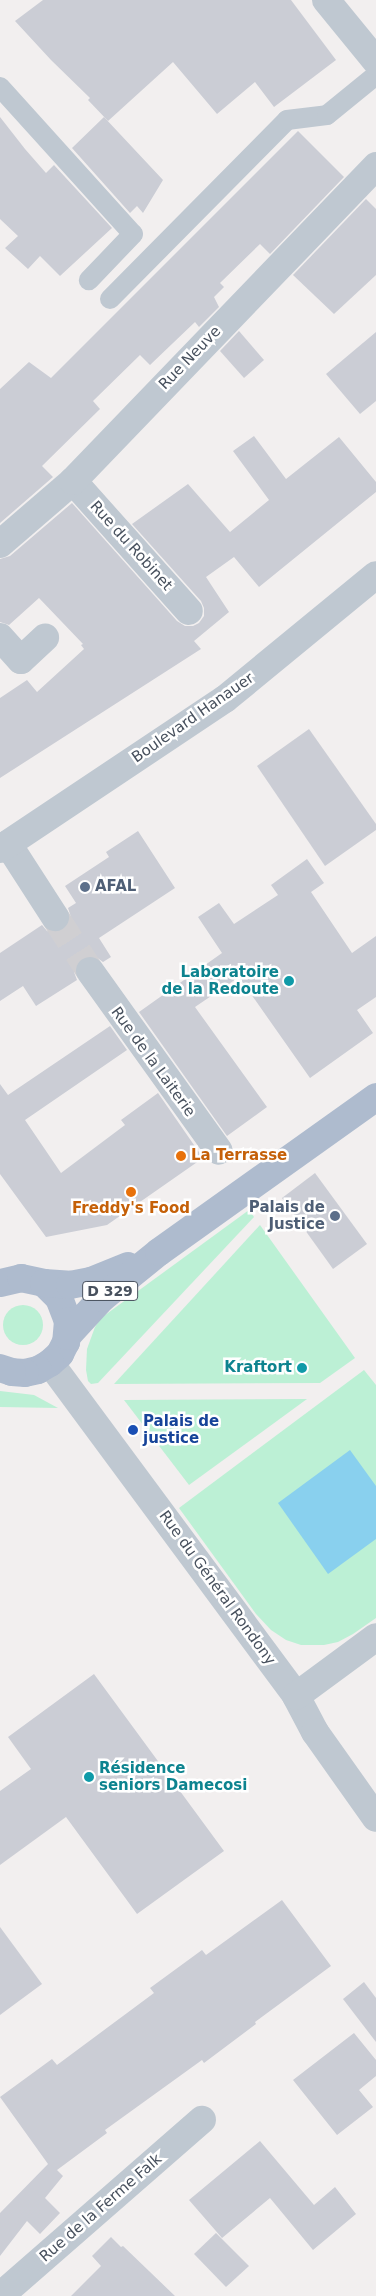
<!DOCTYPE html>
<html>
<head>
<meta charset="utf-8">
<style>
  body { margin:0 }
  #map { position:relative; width:376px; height:2296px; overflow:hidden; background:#f2efef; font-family:"DejaVu Sans",sans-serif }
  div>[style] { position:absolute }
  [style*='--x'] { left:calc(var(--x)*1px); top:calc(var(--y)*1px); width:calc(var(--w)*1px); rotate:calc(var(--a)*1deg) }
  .green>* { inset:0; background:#bcf0d5 }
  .round { border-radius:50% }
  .water>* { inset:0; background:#89d0ee }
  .building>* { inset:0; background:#cbcdd5 }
  .street-tunnel>* { height:28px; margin-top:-14px; transform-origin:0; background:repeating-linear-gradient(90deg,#d0cfd2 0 28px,transparent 0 42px) }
  .lane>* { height:20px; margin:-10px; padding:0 10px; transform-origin:10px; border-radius:10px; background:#bfc8d1 }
  .street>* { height:28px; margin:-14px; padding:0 14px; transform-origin:14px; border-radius:14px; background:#bfc8d1 }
  .primary>* { height:28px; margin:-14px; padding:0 14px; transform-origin:14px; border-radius:14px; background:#aebbce }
  .dots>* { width:14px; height:14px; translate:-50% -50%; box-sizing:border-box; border:2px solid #fff; border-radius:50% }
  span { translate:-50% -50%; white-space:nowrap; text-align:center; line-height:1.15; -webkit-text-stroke:5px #fff; paint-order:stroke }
  .shield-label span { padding:1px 4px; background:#fff; border:1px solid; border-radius:4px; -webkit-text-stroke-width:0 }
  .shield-label { font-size:14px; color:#47505d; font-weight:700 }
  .street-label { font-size:15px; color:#47505d }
  .service-label { font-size:15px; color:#4e5e75; font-weight:700 }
  .left { translate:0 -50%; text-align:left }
  .right { translate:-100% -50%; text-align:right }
  .culture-label { font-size:15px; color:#0d838f; font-weight:700 }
  .food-label { font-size:15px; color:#c56008; font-weight:700 }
  .transit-label { font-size:15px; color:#164399; font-weight:700 }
</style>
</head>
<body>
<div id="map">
  <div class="green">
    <i style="clip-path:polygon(249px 1210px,254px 1217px,98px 1383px,91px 1384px,88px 1381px,86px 1370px,87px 1349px,95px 1327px,101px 1318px)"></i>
    <i style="clip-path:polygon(260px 1225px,355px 1358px,320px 1383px,114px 1384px)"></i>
    <i class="round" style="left:3px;top:1305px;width:40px;height:40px"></i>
    <i style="clip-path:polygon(364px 1370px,376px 1385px,376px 1618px,353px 1634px,338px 1642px,324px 1645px,301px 1645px,286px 1640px,271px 1630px,256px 1614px,179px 1508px)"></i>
    <i style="clip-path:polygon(0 1391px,34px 1395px,58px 1408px,0 1407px)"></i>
    <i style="clip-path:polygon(307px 1399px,189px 1485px,124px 1400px)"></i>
  </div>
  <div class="water">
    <i style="clip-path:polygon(350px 1450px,376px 1486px,376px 1539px,328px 1574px,278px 1503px)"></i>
  </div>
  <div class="building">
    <i style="clip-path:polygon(43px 0,291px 0,336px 60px,274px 107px,255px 82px,217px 114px,173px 62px,108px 121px,88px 100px,90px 98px,51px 60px,15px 21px)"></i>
    <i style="clip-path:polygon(0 117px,25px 149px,46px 173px,54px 165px,112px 228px,60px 276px,40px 256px,28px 269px,5px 248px,18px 236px,0 219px)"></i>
    <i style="clip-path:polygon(104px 117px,163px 180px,143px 213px,137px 206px,130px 213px,72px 148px)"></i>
    <i style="clip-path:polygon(298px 131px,344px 177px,270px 254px,260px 244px,220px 283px,224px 287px,214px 297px,219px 307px,199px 327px,195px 322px,150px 365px,140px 355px,93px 401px,100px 409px,42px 466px,53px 477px,0 523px,0 389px,29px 362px,51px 378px)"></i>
    <i style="clip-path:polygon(366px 199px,376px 209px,376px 275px,334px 314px,293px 275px)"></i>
    <i style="clip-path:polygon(239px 331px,264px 360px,244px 378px,220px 351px)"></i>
    <i style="clip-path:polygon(376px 332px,376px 401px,360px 414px,326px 374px)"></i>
    <i style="clip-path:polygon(254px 436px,286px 479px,339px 437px,376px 482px,376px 492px,259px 587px,234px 557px,206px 577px,229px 612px,194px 641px,201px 649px,0 778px,0 698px,27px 680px,37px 692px,84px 649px,81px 645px,83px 644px,39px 598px,9px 625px,0 622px,0 559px,10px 556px,72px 503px,177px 621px,185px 626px,193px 626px,199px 623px,204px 616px,204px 608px,201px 601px,132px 524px,188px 484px,230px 532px,269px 500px,233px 451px)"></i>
    <i style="clip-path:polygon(309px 729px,376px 824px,376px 830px,325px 866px,257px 766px)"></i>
    <i style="clip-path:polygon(138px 831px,175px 888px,99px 938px,111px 957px,103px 962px,96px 957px,89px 955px,81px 958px,76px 965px,74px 972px,77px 980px,36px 1006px,23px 986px,0 1001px,0 953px,42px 925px,47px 931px,55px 933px,64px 930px,69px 924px,71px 917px,68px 908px,76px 903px,65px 886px,109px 857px,106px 852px)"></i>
    <i style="clip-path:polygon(307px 859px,324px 883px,311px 892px,352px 953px,376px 936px,376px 997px,357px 1010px,373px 1033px,310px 1078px,239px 977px,195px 1007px,267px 1107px,227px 1136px,139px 1012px,222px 953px,198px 917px,219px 903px,234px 924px,278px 895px,271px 885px)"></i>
    <i style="clip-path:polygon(110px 1026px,127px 1050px,25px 1120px,61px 1173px,125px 1125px,121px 1120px,158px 1093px,203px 1158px,107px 1225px,46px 1237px,0 1174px,0 1084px,8px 1095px)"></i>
    <i style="clip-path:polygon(315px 1173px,367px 1244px,333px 1269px,282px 1198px)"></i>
    <i style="clip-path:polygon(94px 1674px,224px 1851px,137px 1914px,66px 1817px,0 1865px,0 1791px,31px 1769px,8px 1737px)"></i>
    <i style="clip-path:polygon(282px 1900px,331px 1966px,255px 2022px,256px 2024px,204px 2063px,202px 2060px,105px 2130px,107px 2133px,57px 2170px,63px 2176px,45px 2198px,60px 2213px,40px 2234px,27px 2221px,0 2256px,0 2213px,48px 2164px,0 2097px,52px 2059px,57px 2065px,154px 1993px,150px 1988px,202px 1950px,206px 1955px)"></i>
    <i style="clip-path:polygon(0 1927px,42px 1984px,0 2015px)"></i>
    <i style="clip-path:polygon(364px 1982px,376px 1998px,376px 2042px,343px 1999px)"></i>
    <i style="clip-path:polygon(354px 2033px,376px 2060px,376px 2076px,359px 2090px,373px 2107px,337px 2135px,293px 2080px)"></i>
    <i style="clip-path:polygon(260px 2141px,314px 2205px,335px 2187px,356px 2214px,313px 2250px,270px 2198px,222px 2238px,189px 2200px)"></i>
    <i style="clip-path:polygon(216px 2233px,249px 2266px,226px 2287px,194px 2254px)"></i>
    <i style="clip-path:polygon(111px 2237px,121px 2247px,123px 2246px,175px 2296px,71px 2296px,101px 2266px,92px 2256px)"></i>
  </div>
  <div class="street-tunnel">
    <i style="--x:55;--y:917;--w:64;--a:57.1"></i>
  </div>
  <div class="lane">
    <i style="--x:0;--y:87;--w:198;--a:47.9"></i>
    <i style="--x:133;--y:234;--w:64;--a:133.7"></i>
    <i style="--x:110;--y:299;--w:252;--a:-45.3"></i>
    <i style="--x:287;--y:120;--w:40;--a:-7.1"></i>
    <i style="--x:327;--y:115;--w:63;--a:-39.2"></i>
  </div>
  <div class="street">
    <i style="--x:326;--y:0;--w:79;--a:50.7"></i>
    <i style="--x:73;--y:481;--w:174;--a:48.3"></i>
    <i style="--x:0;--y:544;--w:96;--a:-40.8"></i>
    <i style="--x:73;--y:481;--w:437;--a:-46.1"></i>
    <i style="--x:0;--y:637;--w:31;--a:48"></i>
    <i style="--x:21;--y:660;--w:33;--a:-43"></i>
    <i style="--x:8;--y:844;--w:87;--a:57.2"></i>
    <i style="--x:0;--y:849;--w:270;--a:-33.7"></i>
    <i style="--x:225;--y:699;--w:195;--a:-39.4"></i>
    <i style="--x:90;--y:971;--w:221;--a:54.4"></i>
    <i style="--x:50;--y:1363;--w:414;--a:53.5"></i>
    <i style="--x:296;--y:1696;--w:41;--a:62.2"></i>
    <i style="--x:315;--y:1732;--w:105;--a:54.7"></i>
    <i style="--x:296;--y:1696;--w:99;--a:-36.4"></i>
    <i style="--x:0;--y:2296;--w:268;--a:-41.1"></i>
  </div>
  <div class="primary">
    <i style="--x:0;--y:1283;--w:22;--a:-13"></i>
    <i style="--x:21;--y:1278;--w:24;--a:12"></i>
    <i style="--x:44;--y:1283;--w:21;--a:45"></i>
    <i style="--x:59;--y:1298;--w:25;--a:69"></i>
    <i style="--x:68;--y:1321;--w:21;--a:95"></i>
    <i style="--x:66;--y:1342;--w:13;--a:117"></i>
    <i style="--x:60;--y:1354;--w:13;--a:138"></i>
    <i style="--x:50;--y:1363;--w:14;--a:150"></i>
    <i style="--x:38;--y:1370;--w:13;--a:167"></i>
    <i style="--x:25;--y:1373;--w:13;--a:-176"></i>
    <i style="--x:12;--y:1372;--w:13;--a:-162"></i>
    <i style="--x:44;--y:1283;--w:26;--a:4"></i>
    <i style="--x:70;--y:1285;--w:21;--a:-11"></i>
    <i style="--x:91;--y:1281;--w:40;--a:-22"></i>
    <i style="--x:67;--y:1336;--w:52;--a:-47.4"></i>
    <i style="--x:102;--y:1298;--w:73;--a:-38.9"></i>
    <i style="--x:159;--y:1252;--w:267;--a:-35.5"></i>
  </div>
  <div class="dots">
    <i style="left:85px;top:887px;background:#5c6f8a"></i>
    <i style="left:289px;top:981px;background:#0f9aa8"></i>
    <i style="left:181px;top:1156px;background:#e8710a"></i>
    <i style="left:131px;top:1192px;background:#e8710a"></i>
    <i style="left:335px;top:1216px;background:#5c6f8a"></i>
    <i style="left:302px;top:1368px;background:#0f9aa8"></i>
    <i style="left:133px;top:1430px;background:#1a4fb4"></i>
    <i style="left:89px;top:1777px;background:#0f9aa8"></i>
  </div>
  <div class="shield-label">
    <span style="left:110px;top:1291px">D 329</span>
  </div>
  <div class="street-label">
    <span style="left:190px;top:358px;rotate:-46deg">Rue Neuve</span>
    <span style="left:131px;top:546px;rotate:48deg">Rue du Robinet</span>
    <span style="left:193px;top:718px;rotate:-35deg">Boulevard Hanauer</span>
    <span style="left:153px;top:1062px;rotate:54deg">Rue de la Laiterie</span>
    <span style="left:217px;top:1588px;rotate:54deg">Rue du Général Rondony</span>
    <span style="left:101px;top:2208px;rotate:-41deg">Rue de la Ferme Falk</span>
  </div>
  <div class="service-label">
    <span class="left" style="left:95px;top:887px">AFAL</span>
    <span class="right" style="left:325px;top:1216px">Palais de<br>Justice</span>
  </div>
  <div class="culture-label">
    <span class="right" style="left:279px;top:981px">Laboratoire<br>de la Redoute</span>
    <span class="right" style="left:292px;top:1368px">Kraftort</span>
    <span class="left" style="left:99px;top:1777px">Résidence<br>seniors Damecosi</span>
  </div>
  <div class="food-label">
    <span class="left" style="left:191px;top:1156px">La Terrasse</span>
    <span style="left:131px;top:1209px">Freddy's Food</span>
  </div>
  <div class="transit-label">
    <span class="left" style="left:143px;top:1430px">Palais de<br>justice</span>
  </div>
</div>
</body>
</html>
